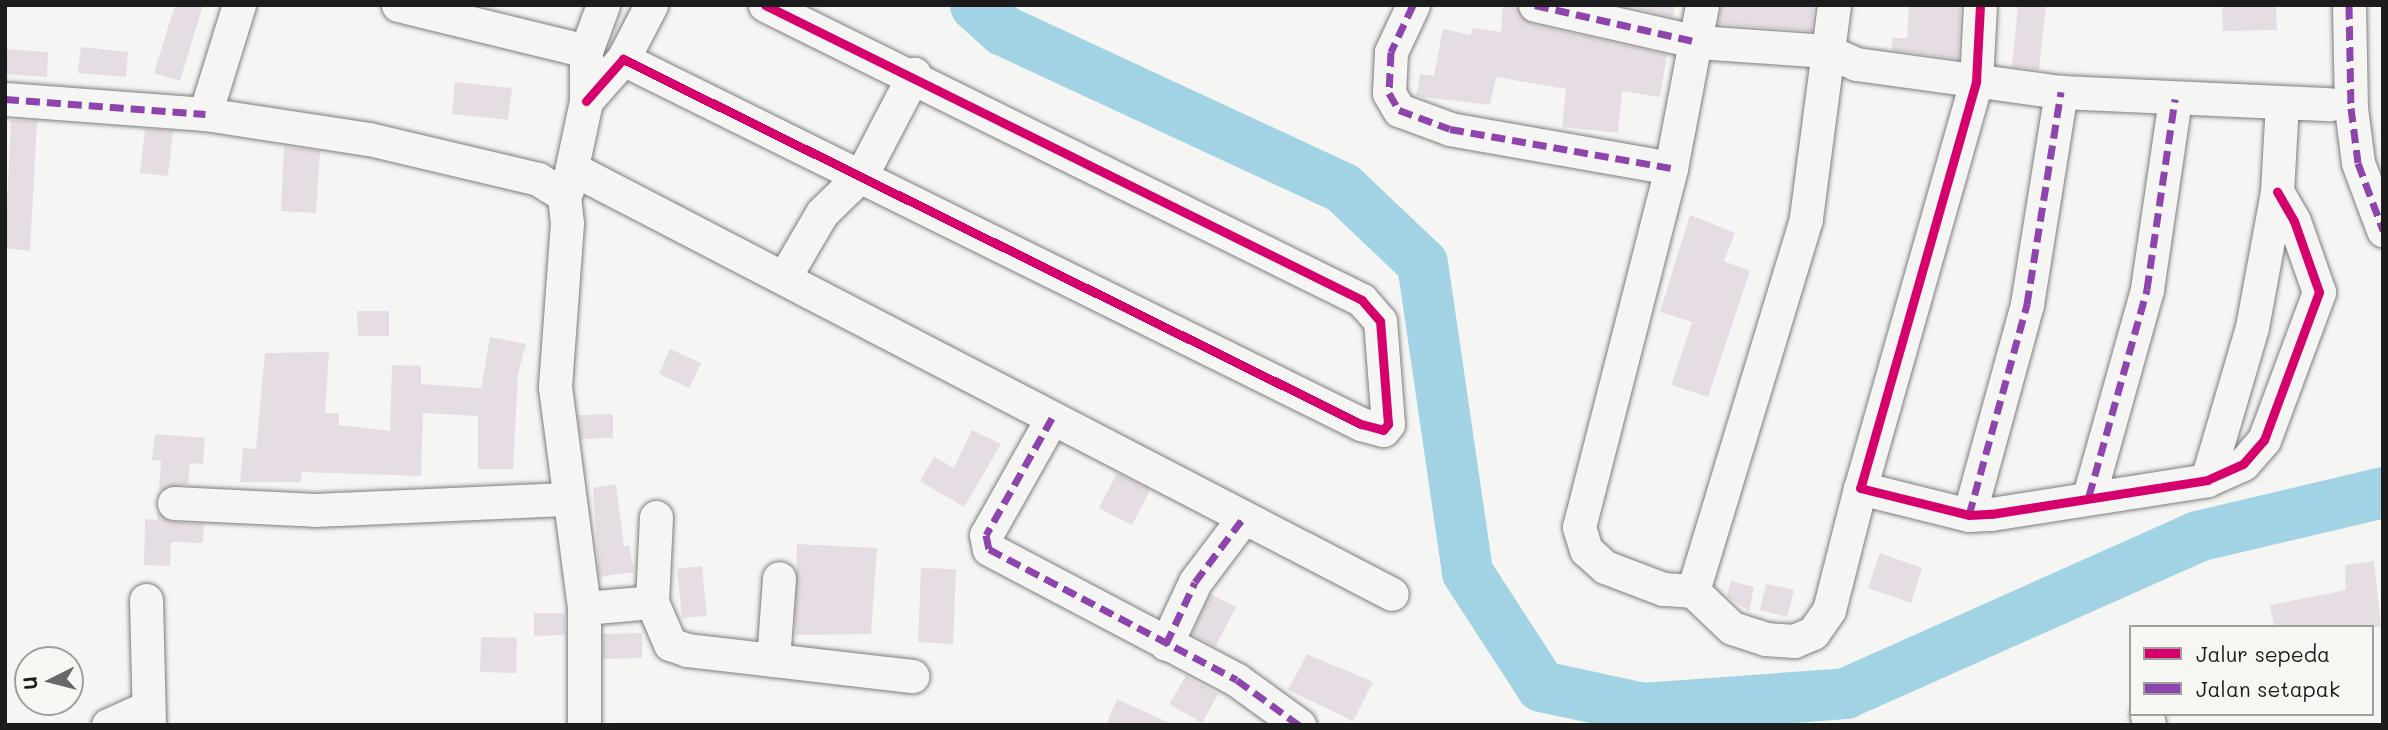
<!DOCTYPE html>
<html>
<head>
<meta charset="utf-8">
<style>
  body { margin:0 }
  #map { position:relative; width:2388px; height:730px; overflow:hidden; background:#f5f5f3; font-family:Mali,sans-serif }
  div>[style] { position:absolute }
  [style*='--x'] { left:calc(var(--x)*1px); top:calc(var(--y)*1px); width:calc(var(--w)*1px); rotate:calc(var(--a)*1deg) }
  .river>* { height:51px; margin:-25.5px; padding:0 25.5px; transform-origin:25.5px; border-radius:25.5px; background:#a1d3e4 }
  .building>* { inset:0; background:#e5dde3 }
  .roads { filter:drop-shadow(0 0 2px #7e7e7d) drop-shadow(0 0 2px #7e7e7d) }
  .minor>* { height:33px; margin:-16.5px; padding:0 16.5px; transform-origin:16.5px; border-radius:16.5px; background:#f5f5f3 }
  .quiet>* { height:7px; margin-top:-3.5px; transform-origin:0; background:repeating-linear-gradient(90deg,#8e44ad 0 14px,transparent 0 21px) }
  .cycleway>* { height:9px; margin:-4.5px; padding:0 4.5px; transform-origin:4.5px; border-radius:4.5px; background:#d6006c }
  span { translate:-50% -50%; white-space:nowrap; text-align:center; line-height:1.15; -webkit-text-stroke:6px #f6f6f2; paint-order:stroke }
  .frame { position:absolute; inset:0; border:7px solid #1c1c1c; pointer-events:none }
  .legend { position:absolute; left:2129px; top:625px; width:245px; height:91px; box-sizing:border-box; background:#f6f6f2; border:2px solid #9f9f9c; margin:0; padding:9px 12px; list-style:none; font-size:21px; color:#1c1c1c }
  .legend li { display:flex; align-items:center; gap:14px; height:35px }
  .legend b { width:35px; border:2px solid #9f9f9c }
  .north { position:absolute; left:14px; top:646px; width:70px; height:70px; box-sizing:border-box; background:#f6f6f2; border:2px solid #9f9f9c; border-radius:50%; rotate:264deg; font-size:19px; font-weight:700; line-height:28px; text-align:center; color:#1c1c1c }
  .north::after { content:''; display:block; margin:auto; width:24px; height:32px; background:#686867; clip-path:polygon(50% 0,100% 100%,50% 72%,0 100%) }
</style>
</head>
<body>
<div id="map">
  <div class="river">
    <i style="--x:975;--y:5;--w:38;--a:42"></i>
    <i style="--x:1003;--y:30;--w:374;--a:24.9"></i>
    <i style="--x:1342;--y:187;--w:110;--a:43.5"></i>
    <i style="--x:1422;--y:263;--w:312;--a:81.7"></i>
    <i style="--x:1467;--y:572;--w:136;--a:57"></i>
    <i style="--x:1541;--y:686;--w:104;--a:12.2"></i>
    <i style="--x:1643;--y:708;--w:203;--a:-4.2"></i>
    <i style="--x:1845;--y:693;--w:385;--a:-24"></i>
    <i style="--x:2197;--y:536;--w:191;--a:-13.3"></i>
  </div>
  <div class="building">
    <i style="clip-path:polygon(175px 5px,203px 5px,180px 81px,154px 73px)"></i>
    <i style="clip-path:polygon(1503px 5px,1516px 5px,1531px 24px,1667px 55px,1660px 97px,1622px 91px,1618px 133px,1562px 127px,1566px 89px,1496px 77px,1490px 105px,1416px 96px,1420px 74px,1434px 76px,1443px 29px,1471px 35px,1472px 28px,1501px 32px)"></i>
    <i style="clip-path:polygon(1623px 5px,1675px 5px,1673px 17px)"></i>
    <i style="clip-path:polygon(1721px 5px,1814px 7px,1811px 31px,1719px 24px)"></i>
    <i style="clip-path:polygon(1909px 5px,1961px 5px,1958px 59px,1892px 50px,1892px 38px,1907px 38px)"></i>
    <i style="clip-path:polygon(2018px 5px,2046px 5px,2039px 70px,2012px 66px)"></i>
    <i style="clip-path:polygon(2222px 5px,2276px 5px,2277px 30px,2223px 31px)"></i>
    <i style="clip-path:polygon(81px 47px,128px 52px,126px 77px,78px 73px)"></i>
    <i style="clip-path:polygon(5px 49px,48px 52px,47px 77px,5px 74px)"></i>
    <i style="clip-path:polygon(455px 82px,512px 88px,508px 120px,452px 114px)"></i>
    <i style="clip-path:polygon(11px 120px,37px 121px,30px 251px,5px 248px)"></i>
    <i style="clip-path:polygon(145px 129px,173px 131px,168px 176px,140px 173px)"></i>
    <i style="clip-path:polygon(284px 147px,320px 151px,316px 213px,281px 211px)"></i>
    <i style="clip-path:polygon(1690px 215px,1735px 233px,1724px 261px,1750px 271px,1708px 397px,1671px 385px,1692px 322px,1660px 312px)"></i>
    <i style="clip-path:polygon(357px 311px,389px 311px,389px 336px,358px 336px)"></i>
    <i style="clip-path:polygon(490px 337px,526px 344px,518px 373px,513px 469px,478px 469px,478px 416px,423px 413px,421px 476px,302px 472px,301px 482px,240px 482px,243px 448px,256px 449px,265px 353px,329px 352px,325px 413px,339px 413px,339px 425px,390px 431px,392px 365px,421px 366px,421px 384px,481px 388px)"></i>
    <i style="clip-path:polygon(670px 349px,701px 363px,689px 388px,659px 374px)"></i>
    <i style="clip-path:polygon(613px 414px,613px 438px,581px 439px,578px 415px)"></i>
    <i style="clip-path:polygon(972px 430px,1001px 444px,964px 507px,920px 481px,934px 457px,954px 468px)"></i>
    <i style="clip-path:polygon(155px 434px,205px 438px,203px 464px,190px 463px,188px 484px,159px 491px,161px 461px,152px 460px)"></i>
    <i style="clip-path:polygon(1117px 473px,1150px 490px,1132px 525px,1099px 508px)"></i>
    <i style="clip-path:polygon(616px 484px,624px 546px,629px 545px,634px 572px,599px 577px,593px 488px)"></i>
    <i style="clip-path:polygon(157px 512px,172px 522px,204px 524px,203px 543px,171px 542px,170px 566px,144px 565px,145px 519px,157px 520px)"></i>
    <i style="clip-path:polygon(797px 544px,877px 548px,871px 634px,795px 635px)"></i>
    <i style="clip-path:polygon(1880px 553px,1922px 568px,1911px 603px,1868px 588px)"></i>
    <i style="clip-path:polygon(2374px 561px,2381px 627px,2274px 627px,2270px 605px,2346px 590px,2345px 565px)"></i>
    <i style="clip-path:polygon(702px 566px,707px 616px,682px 618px,677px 569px)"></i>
    <i style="clip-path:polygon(921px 568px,956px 569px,953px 644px,918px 642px)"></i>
    <i style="clip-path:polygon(1731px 581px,1754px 587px,1749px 611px,1727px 596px)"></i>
    <i style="clip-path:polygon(1766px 584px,1794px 590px,1787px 617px,1760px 610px)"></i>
    <i style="clip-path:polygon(1210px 594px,1236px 607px,1215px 647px,1192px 634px)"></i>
    <i style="clip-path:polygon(534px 613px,565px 613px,565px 635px,534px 636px)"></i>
    <i style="clip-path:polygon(642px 633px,642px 658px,603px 659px,603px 634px)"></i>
    <i style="clip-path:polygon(481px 637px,517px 638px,516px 673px,480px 672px)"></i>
    <i style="clip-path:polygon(1307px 654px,1373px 682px,1353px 721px,1288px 690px)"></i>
    <i style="clip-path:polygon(1186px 676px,1218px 694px,1202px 723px,1169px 704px)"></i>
    <i style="clip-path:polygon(1117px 699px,1174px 725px,1106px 725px)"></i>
  </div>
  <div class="roads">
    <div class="minor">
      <i style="--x:398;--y:5;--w:194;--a:13.7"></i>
      <i style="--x:1413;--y:5;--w:52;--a:115.1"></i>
      <i style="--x:1391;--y:52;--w:41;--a:92.8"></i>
      <i style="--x:1389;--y:93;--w:20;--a:60"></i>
      <i style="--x:1399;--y:110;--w:54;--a:20.4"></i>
      <i style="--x:1450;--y:129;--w:224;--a:10"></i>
      <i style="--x:1535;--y:5;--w:167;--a:12.8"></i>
      <i style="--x:1698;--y:42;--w:129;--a:4"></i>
      <i style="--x:1827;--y:51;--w:32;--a:24"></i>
      <i style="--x:1856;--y:64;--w:207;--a:7.8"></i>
      <i style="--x:2061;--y:92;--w:269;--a:2.6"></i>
      <i style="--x:1834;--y:5;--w:216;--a:97.5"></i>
      <i style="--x:1806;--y:219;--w:389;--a:106.9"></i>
      <i style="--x:1693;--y:591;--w:54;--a:43.5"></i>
      <i style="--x:1732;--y:628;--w:35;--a:18"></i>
      <i style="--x:1765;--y:639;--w:29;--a:4"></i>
      <i style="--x:1794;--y:641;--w:21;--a:-23"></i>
      <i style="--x:1813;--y:633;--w:28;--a:-55"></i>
      <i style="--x:1829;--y:610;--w:126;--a:-75.7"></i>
      <i style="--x:1980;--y:5;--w:77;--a:93"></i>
      <i style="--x:1976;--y:82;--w:422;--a:105.9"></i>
      <i style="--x:1860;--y:488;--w:112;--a:13.9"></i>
      <i style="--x:1969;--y:515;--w:22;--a:-3"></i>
      <i style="--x:1991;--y:514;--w:219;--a:-8.9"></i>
      <i style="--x:2207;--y:480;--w:39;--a:-24"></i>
      <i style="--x:2243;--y:464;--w:32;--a:-49"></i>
      <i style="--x:2264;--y:440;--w:158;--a:-69.6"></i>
      <i style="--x:2319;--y:292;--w:75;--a:-109.4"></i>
      <i style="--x:2294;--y:221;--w:34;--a:-120"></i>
      <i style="--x:2349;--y:5;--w:103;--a:88.9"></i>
      <i style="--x:2351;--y:108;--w:55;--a:82.7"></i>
      <i style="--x:2358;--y:163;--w:72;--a:69.5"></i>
      <i style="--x:623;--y:59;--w:61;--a:-62.6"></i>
      <i style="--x:5;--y:99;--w:201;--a:4.3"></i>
      <i style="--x:205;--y:114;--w:166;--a:8.7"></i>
      <i style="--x:369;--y:139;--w:174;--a:13.3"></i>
      <i style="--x:538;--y:179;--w:31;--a:32"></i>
      <i style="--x:564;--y:195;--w:28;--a:84"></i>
      <i style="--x:567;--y:223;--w:164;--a:94.2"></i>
      <i style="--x:555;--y:387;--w:223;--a:82.5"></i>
      <i style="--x:584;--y:608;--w:117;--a:90"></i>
      <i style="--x:586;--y:101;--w:56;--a:-48.6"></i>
      <i style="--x:623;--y:59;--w:823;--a:26.32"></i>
      <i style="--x:1361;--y:424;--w:23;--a:15"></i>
      <i style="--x:1383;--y:430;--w:8;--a:-50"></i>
      <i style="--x:1388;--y:424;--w:103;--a:-94.4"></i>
      <i style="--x:1380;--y:321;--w:28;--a:-131"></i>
      <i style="--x:1362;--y:300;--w:666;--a:-153.7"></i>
      <i style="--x:205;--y:114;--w:114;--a:-72.7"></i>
      <i style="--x:575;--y:170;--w:920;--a:27.43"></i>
      <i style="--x:567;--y:190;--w:91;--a:-77.9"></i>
      <i style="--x:586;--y:101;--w:50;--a:-90"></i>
      <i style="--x:586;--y:51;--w:49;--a:-69.7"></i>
      <i style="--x:785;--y:276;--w:73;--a:-59.6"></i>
      <i style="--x:822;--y:213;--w:56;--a:-44.3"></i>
      <i style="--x:862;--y:174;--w:113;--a:-62.5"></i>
      <i style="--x:1052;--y:418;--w:134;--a:119.4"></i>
      <i style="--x:986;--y:535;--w:14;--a:78"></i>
      <i style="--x:989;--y:549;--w:280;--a:27.8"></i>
      <i style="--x:1237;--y:680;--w:77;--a:36"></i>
      <i style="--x:2207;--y:480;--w:159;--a:-73.6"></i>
      <i style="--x:2252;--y:327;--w:137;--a:-79.5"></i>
      <i style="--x:2277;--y:192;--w:89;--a:-86.8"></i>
      <i style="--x:2089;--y:496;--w:215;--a:-74.3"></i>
      <i style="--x:2147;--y:289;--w:192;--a:-81.6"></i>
      <i style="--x:174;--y:503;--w:141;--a:2.8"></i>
      <i style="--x:315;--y:510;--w:251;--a:-2.5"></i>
      <i style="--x:1969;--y:515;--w:219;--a:-74.6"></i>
      <i style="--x:2027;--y:304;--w:215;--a:-80.9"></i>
      <i style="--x:1693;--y:591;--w:30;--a:-176"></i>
      <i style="--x:1663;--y:589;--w:62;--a:-159.2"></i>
      <i style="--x:1605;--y:567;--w:25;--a:-138"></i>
      <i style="--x:1586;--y:550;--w:24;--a:-107"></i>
      <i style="--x:1579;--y:527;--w:371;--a:-75.6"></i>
      <i style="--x:1671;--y:168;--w:166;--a:-79.2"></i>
      <i style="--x:146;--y:600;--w:125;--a:88.6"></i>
      <i style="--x:652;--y:602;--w:85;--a:-87.3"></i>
      <i style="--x:584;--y:608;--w:68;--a:-5"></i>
      <i style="--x:652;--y:602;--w:46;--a:66.8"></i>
      <i style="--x:670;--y:644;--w:18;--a:19"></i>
      <i style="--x:687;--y:650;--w:227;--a:6.6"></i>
      <i style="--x:1166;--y:644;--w:68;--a:-64.9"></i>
      <i style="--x:1195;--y:582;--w:81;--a:-53"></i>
      <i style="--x:773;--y:660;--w:82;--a:-85.8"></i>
      <i style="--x:2147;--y:715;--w:10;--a:79"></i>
      <i style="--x:108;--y:725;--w:44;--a:-24.2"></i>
    </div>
  </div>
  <div class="quiet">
    <i style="--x:1413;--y:5;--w:52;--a:115.1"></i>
    <i style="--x:1391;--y:52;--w:41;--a:92.8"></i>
    <i style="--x:1389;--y:93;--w:20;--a:60"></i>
    <i style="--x:1399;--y:110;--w:54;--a:20.4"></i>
    <i style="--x:1450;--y:129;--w:224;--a:10"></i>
    <i style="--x:1535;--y:5;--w:167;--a:12.8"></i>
    <i style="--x:2349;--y:5;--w:103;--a:88.9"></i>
    <i style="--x:2351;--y:108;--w:55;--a:82.7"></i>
    <i style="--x:2358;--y:163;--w:72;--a:69.5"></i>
    <i style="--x:5;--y:99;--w:201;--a:4.3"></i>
    <i style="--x:1052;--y:418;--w:134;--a:119.4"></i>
    <i style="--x:986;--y:535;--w:14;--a:78"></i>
    <i style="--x:989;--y:549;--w:280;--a:27.8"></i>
    <i style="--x:1237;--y:680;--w:77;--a:36"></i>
    <i style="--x:2089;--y:496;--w:215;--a:-74.3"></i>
    <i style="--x:2147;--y:289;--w:192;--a:-81.6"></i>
    <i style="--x:1969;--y:515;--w:219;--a:-74.6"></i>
    <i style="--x:2027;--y:304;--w:215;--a:-80.9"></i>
    <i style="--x:1166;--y:644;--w:68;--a:-64.9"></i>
    <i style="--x:1195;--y:582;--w:81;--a:-53"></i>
  </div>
  <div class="cycleway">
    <i style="--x:1980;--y:5;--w:77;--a:93"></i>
    <i style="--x:1976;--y:82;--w:422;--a:105.9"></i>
    <i style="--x:1860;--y:488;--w:112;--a:13.9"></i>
    <i style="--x:1969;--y:515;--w:22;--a:-3"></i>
    <i style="--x:1991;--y:514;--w:219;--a:-8.9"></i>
    <i style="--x:2207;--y:480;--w:39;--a:-24"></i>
    <i style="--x:2243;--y:464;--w:32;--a:-49"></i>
    <i style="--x:2264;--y:440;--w:158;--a:-69.6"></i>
    <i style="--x:2319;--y:292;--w:75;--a:-109.4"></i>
    <i style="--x:2294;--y:221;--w:34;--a:-120"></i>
    <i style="--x:586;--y:101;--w:56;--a:-48.6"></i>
    <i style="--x:623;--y:59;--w:823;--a:26.32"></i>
    <i style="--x:1361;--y:424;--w:23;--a:15"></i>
    <i style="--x:1383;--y:430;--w:8;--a:-50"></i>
    <i style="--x:1388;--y:424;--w:103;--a:-94.4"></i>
    <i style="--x:1380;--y:321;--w:28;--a:-131"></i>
    <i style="--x:1362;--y:300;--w:666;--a:-153.7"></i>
  </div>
  <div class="frame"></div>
  <ul class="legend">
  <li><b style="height:9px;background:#d6006c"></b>Jalur sepeda</li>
  <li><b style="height:9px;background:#8e44ad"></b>Jalan setapak</li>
  </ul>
  <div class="north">U</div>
</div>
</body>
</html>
